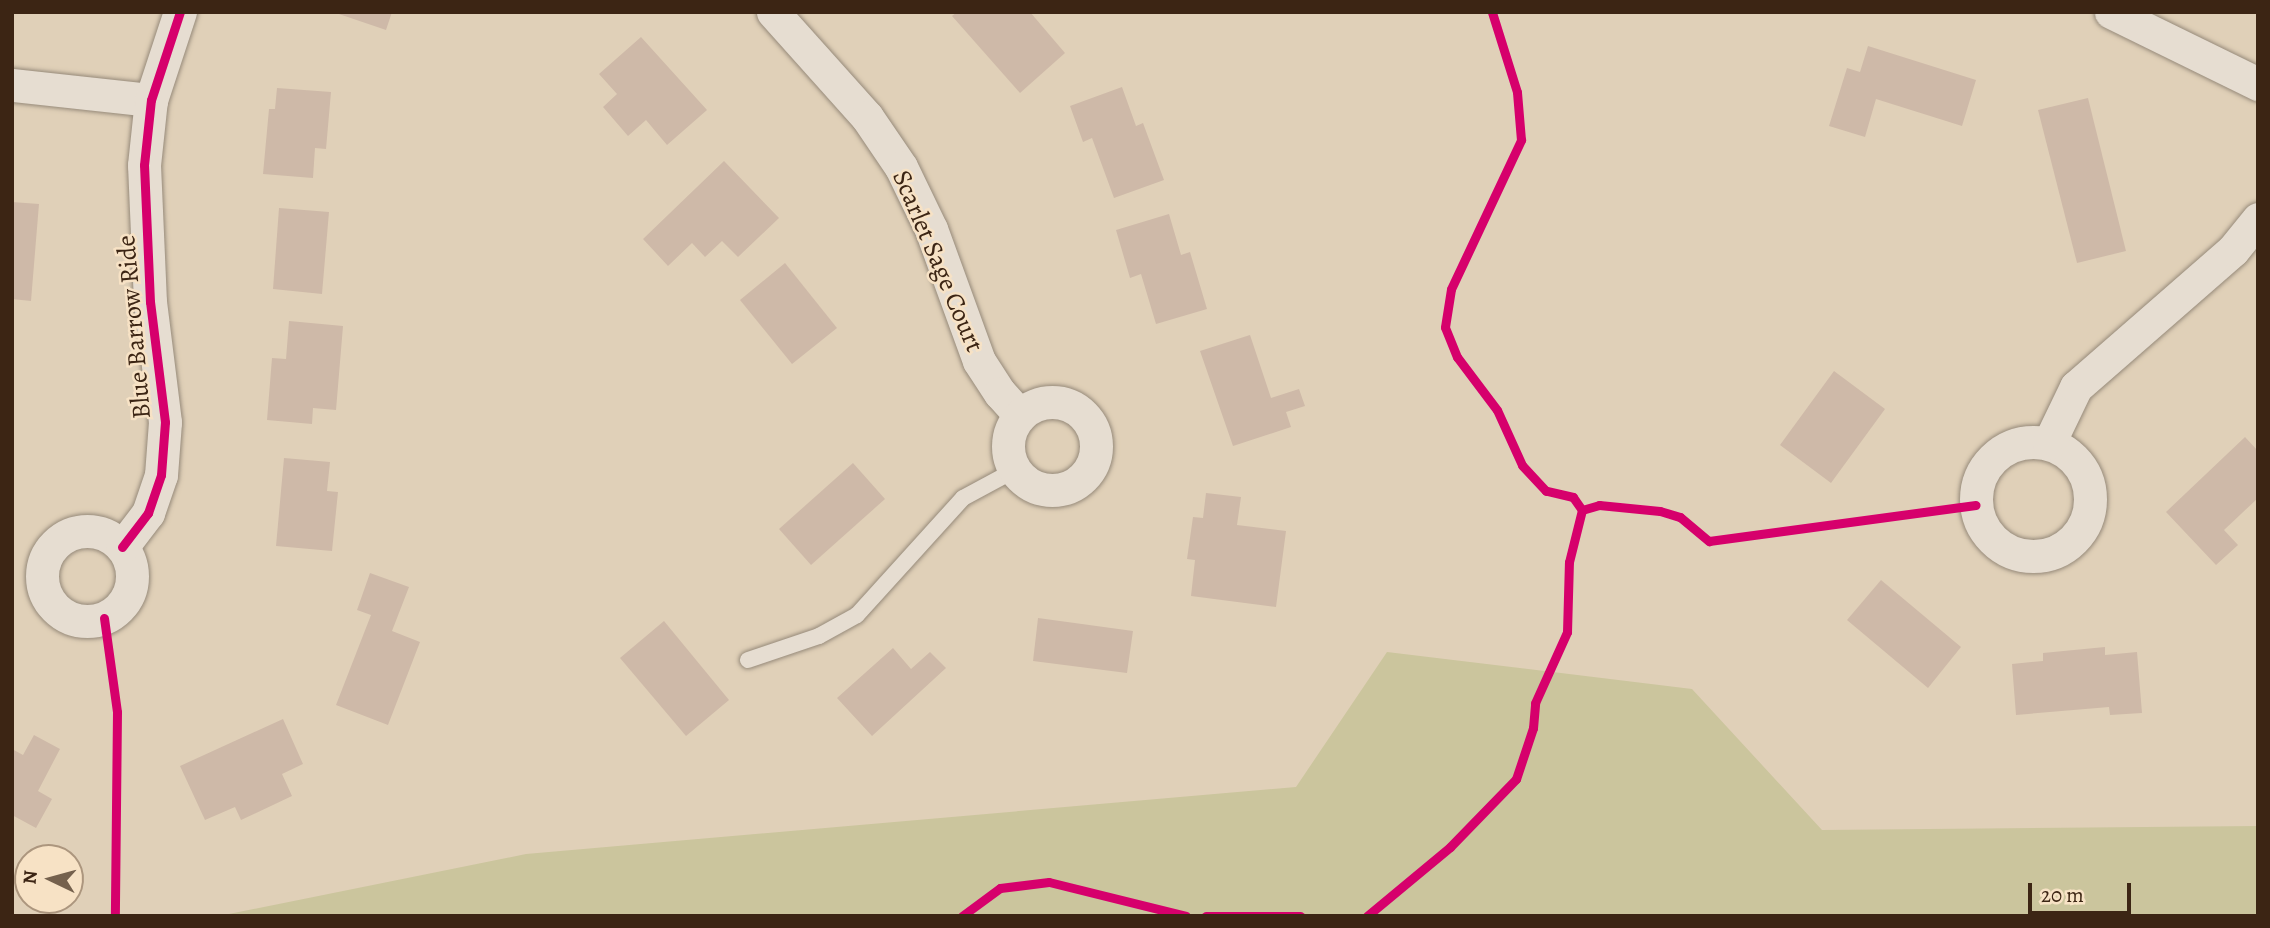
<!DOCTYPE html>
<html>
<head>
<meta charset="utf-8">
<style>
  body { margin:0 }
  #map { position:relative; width:2270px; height:928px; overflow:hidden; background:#e0d0b8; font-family:Alegreya,serif }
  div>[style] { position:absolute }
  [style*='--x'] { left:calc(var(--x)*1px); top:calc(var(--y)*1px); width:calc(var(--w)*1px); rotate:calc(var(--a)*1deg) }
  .green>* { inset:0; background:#cbc59d }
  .building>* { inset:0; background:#ceb9a8 }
  .roads { filter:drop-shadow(0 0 2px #968a7a) drop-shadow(0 0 2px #968a7a) }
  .lane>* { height:16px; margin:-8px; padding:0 8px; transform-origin:8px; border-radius:8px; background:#e6ddd1 }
  .street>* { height:33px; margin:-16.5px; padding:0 16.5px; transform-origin:16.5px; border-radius:16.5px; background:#e6ddd1 }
  .street>.ring { margin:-16.5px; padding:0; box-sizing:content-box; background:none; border:33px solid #e6ddd1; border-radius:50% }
  .cycleway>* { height:9px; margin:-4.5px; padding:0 4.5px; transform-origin:4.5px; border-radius:4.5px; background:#d6006c }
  span { translate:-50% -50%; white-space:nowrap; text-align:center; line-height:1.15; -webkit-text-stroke:5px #f7e2c5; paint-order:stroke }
  .street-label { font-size:26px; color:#3c2514 }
  .frame { position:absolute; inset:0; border:14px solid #3c2514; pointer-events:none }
  .north { position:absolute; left:14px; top:844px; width:70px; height:70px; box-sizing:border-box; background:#f7e2c5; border:2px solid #ac967e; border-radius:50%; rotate:275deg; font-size:19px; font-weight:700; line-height:28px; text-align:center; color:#3c2514 }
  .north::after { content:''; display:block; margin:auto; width:24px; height:32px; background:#75614d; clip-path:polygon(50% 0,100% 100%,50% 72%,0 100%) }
  .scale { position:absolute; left:2028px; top:883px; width:103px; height:32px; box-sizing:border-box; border:4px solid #3c2514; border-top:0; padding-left:9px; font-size:21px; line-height:24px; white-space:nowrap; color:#3c2514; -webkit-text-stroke:5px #f7e2c5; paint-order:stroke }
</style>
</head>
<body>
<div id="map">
  <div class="green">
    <i style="clip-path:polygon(1387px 652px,1692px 689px,1822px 830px,2258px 826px,2258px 916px,219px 916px,526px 854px,1296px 787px)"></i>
  </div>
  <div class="building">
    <i style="clip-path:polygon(333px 12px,392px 12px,386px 30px)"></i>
    <i style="clip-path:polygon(957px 12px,1030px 12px,1065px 53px,1020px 93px,952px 16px)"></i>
    <i style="clip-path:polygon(641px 37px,707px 110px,667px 145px,646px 120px,628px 136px,603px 107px,617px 94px,599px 74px)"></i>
    <i style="clip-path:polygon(1868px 46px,1976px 80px,1962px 126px,1876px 99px,1865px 137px,1829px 126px,1847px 68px,1860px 72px)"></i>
    <i style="clip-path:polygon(1122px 87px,1136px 126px,1143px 123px,1164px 180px,1114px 198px,1092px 138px,1083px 142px,1070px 106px)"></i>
    <i style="clip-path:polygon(277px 88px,331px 92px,326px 149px,315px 148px,313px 178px,263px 174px,269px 109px,275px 109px)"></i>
    <i style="clip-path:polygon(2088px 98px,2126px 251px,2077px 263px,2038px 110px)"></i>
    <i style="clip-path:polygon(724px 161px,779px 218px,738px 257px,722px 241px,705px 257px,692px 243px,668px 266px,643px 239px)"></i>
    <i style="clip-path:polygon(12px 202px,39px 204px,31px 301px,12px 299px)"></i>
    <i style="clip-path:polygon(279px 208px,329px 212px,322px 294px,273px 289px)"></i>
    <i style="clip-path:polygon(1169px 214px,1181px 255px,1190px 252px,1207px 309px,1156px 324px,1141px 274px,1130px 278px,1116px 230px)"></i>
    <i style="clip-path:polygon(785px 263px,837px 328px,792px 364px,740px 300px)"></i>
    <i style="clip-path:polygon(289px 321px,343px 326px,336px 410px,313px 408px,312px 424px,267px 420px,272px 358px,286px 359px)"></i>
    <i style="clip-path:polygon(1250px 335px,1271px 398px,1299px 389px,1305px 406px,1286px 412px,1291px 427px,1233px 446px,1200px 351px)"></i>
    <i style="clip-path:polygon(1834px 371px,1885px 409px,1831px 483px,1780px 445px)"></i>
    <i style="clip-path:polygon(2245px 437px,2258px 451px,2258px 498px,2224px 530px,2238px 545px,2216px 565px,2166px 512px)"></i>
    <i style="clip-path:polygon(284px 458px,330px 462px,327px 491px,338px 492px,332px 551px,276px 546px)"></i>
    <i style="clip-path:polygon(853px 463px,885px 499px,811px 565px,779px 529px)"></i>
    <i style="clip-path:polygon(1206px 493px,1241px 497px,1237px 525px,1286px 531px,1276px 607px,1191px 596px,1195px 560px,1187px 559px,1193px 517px,1203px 518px)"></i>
    <i style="clip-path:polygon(370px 573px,409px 587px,392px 631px,420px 642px,388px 725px,336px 705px,371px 615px,357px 610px)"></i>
    <i style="clip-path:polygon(1881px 580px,1961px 647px,1928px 688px,1847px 620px)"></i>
    <i style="clip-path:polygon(1038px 618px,1133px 631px,1127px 673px,1033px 661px)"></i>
    <i style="clip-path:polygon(664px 621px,729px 700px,686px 736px,620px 658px)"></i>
    <i style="clip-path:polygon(2105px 647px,2105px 655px,2137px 652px,2142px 713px,2110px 715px,2109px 707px,2016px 715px,2012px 664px,2043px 661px,2043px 653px)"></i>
    <i style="clip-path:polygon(893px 648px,911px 669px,930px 652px,946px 668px,872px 736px,837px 698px)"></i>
    <i style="clip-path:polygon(283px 719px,303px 764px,282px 774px,292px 796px,241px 820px,235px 807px,205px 820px,180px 766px)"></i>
    <i style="clip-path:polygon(34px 735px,60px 749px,38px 791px,52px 799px,36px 828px,12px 815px,12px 749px,23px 755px)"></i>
  </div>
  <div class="roads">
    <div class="lane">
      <i style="--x:748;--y:660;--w:75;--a:-18.7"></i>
      <i style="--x:819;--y:636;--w:43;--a:-28.9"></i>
      <i style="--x:857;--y:615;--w:158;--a:-47.8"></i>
      <i style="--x:963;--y:498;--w:59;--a:-28.3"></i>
    </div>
    <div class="street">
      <i style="--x:773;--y:12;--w:141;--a:48.2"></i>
      <i style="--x:867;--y:117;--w:60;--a:55.8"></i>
      <i style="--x:901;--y:167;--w:69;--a:64.2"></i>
      <i style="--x:931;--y:229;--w:140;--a:70"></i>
      <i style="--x:979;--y:361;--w:38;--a:57"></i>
      <i style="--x:1000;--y:393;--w:30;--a:48"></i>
      <i style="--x:2111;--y:12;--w:164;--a:26.1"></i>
      <i style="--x:12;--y:85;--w:140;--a:6.2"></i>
      <i class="ring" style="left:1008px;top:402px;width:55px;height:55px"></i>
      <i class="ring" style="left:1976px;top:442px;width:81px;height:81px"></i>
      <i style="--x:2049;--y:443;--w:62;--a:-64.3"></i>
      <i style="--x:2076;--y:387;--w:208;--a:-41.1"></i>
      <i style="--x:2233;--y:250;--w:40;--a:-51"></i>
      <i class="ring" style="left:42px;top:531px;width:57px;height:57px"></i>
      <i style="--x:122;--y:547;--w:43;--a:-52.6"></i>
      <i style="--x:148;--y:513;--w:40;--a:-71.1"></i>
      <i style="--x:161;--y:475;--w:53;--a:-85.7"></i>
      <i style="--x:165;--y:422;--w:121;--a:-97.1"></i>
      <i style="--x:150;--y:302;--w:137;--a:-92.5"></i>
      <i style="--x:144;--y:165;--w:65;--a:-83.9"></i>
      <i style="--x:151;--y:100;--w:93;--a:-71.8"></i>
    </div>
  </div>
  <div class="cycleway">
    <i style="--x:1582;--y:510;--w:18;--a:-16"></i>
    <i style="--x:1599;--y:505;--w:61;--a:5.6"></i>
    <i style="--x:1660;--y:511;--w:21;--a:17"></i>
    <i style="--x:1680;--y:517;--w:38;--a:40"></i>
    <i style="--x:1709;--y:541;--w:269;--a:-7.7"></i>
    <i style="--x:122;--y:547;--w:43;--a:-52.6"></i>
    <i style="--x:148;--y:513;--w:40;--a:-71.1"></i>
    <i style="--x:161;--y:475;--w:53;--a:-85.7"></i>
    <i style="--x:165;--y:422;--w:121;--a:-97.1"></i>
    <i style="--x:150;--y:302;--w:137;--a:-92.5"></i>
    <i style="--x:144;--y:165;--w:65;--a:-83.9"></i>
    <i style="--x:151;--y:100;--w:93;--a:-71.8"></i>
    <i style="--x:104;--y:618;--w:95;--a:82.1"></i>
    <i style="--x:117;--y:712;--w:204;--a:90.6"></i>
    <i style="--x:962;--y:916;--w:47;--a:-36.4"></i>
    <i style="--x:1000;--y:888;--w:49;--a:-7"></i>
    <i style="--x:1049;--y:882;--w:141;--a:13.9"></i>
    <i style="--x:1206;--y:916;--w:94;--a:0"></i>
    <i style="--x:1367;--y:916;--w:108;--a:-39.7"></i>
    <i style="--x:1450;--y:847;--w:95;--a:-45.9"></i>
    <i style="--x:1516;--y:779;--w:54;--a:-71.6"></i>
    <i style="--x:1533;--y:728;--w:25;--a:-85"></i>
    <i style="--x:1535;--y:703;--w:78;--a:-65.7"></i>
    <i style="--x:1567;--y:632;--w:70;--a:-88.4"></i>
    <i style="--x:1569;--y:562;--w:54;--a:-76"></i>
    <i style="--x:1582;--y:510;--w:16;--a:-125"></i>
    <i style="--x:1573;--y:497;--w:28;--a:-167"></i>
    <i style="--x:1546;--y:491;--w:35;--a:-133"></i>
    <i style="--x:1522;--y:465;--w:60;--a:-114.4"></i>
    <i style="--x:1497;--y:410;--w:66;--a:-127"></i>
    <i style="--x:1457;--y:357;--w:32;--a:-112"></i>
    <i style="--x:1445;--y:327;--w:38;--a:-81"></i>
    <i style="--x:1451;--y:289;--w:165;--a:-64.8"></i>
    <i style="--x:1521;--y:140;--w:48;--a:-94.8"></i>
    <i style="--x:1517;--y:92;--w:84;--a:-107.4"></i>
  </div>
  <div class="street-label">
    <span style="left:938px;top:261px;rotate:67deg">Scarlet Sage Court</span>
    <span style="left:134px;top:327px;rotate:-95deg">Blue Barrow Ride</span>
  </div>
  <div class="frame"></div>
  <div class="north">N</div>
  <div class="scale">20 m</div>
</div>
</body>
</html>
